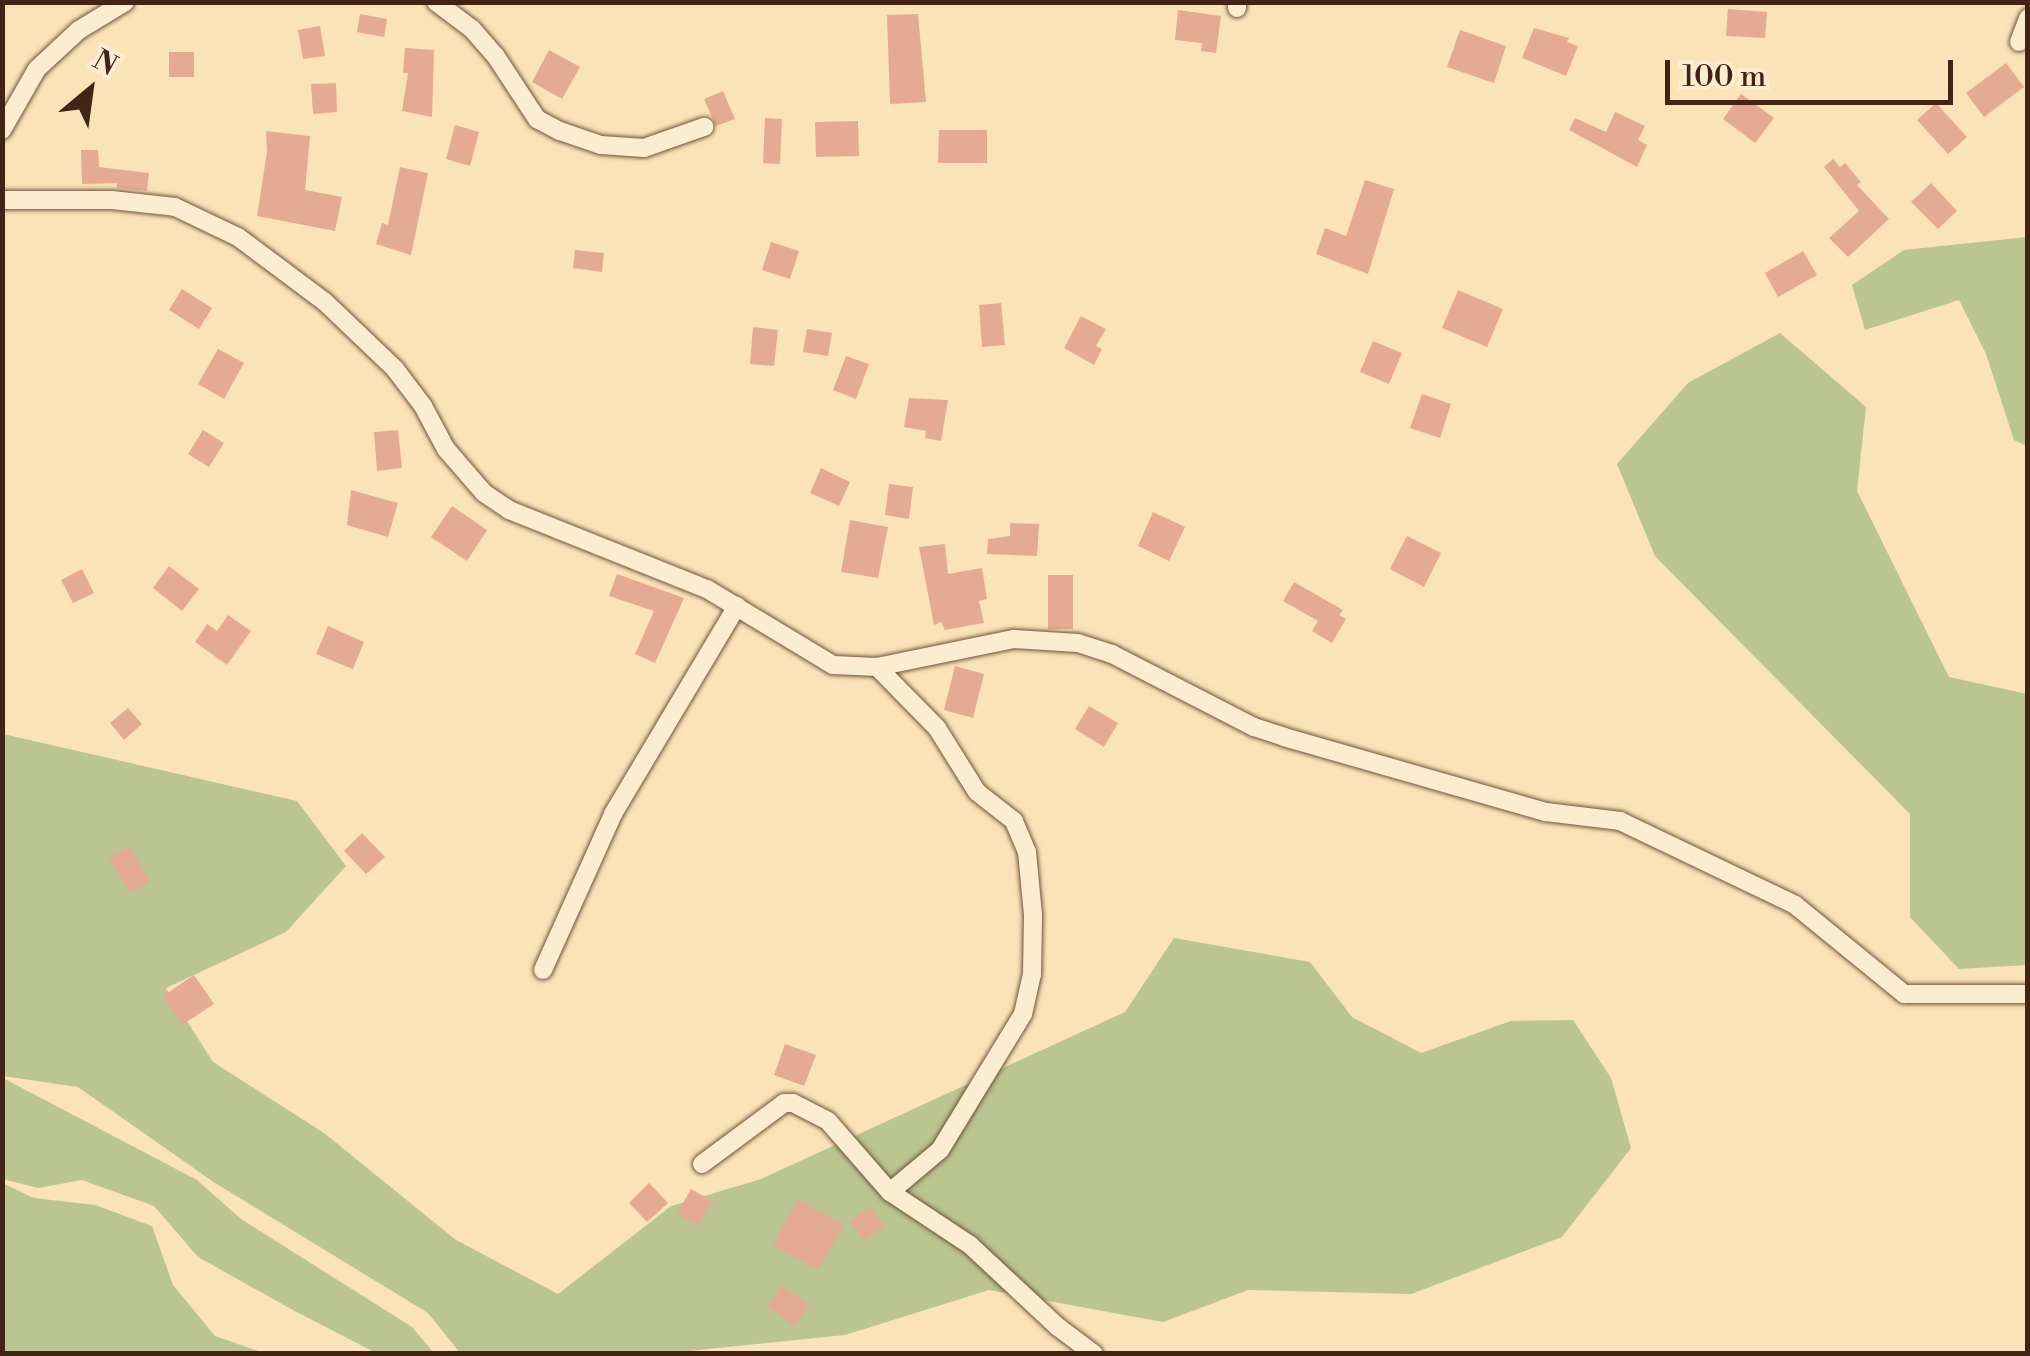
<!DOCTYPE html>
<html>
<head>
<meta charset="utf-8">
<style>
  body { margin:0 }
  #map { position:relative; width:2030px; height:1356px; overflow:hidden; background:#fae3b6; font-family:"Libre Bodoni",serif }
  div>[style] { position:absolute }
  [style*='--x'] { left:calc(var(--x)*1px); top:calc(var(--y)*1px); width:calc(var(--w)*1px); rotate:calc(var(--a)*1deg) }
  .green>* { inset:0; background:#bac591 }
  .building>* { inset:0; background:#e5ab92 }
  .roads { filter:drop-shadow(0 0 2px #71533d) drop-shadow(0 0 2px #71533d) }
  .minor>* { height:18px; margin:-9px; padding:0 9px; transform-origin:9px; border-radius:9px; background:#fcedd0 }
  span { translate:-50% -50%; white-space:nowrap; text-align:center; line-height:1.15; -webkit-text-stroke:9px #fcedd0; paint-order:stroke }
  .frame { position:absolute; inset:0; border:5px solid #432315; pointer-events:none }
  .north { position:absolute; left:40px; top:40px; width:100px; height:100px; -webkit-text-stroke:8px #fcedd0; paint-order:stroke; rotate:29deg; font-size:28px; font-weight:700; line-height:40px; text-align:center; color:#432315 }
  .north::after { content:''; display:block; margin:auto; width:35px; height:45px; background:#432315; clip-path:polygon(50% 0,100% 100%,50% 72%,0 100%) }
  .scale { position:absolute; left:1665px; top:60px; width:288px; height:45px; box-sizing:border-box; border:5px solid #432315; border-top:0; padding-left:12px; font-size:30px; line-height:35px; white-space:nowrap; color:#432315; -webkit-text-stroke:8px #fcedd0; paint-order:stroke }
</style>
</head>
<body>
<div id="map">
  <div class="green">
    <i style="clip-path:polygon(2027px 237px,2028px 237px,2027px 446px,2014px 440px,1986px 354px,1959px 300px,1865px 330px,1852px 285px,1904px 250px)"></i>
    <i style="clip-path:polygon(1780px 333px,1866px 407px,1857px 491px,1949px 677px,2027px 694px,2027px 965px,1959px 969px,1910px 917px,1910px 814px,1655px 556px,1617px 464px,1688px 383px)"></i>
    <i style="clip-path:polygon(3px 734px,297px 801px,346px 866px,286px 932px,166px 988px,213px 1062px,324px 1133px,456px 1240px,558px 1294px,671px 1206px,761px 1179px,1125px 1012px,1174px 938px,1310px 962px,1352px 1017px,1421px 1053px,1511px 1021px,1573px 1020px,1611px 1078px,1631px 1148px,1562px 1237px,1411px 1294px,1248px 1290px,1163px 1322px,989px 1290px,845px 1335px,669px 1353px,461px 1354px,428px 1313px,215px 1183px,78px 1087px,3px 1076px)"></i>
    <i style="clip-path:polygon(3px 1078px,197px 1180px,241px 1219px,412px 1327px,434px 1353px,376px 1353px,291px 1309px,198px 1257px,154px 1206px,82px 1180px,38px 1188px,3px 1179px)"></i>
    <i style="clip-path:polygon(2px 1183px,34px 1198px,95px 1205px,152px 1226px,173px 1285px,215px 1336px,264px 1353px,3px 1353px)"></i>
  </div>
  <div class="building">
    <i style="clip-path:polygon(1728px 9px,1767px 12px,1765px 38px,1726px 36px)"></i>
    <i style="clip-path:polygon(1178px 10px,1221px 16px,1216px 53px,1201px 51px,1202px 43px,1175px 40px)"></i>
    <i style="clip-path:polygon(360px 14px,387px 19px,384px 37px,357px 32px)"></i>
    <i style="clip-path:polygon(918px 14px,926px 102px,890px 104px,887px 15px)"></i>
    <i style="clip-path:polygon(320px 26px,325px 56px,303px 59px,298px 30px)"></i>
    <i style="clip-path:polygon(1534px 28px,1569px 38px,1567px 42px,1578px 46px,1566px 76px,1522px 58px)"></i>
    <i style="clip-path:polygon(1460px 30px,1506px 46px,1494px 83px,1447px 67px)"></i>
    <i style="clip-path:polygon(405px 48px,434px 50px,432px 117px,402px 111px,408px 73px,403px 73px)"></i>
    <i style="clip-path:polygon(549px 50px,580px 67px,562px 99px,532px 82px)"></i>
    <i style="clip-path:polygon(169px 52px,194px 52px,194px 77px,169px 77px)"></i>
    <i style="clip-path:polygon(2006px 63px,2024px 87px,1984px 117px,1966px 93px)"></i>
    <i style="clip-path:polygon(336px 83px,337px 112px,313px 114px,311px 84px)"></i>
    <i style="clip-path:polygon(723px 91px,735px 119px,716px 126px,704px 99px)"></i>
    <i style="clip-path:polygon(1741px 94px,1774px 118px,1755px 143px,1723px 119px)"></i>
    <i style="clip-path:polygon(1936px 103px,1967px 137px,1948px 154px,1917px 120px)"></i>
    <i style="clip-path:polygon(1615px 112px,1645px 126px,1638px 140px,1647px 145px,1637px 167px,1569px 130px,1575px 118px,1606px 132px)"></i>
    <i style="clip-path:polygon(765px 118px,782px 119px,780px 164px,763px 163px)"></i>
    <i style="clip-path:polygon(858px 121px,859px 156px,816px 157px,815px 122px)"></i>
    <i style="clip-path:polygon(455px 125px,479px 132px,470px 166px,446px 159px)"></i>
    <i style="clip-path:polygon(939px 130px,987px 130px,987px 163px,938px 163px)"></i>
    <i style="clip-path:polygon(266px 131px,310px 136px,305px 190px,342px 197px,335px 231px,257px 216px,267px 152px)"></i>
    <i style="clip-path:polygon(81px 150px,98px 150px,99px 167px,149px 173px,147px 191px,117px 188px,117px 183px,82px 184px)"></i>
    <i style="clip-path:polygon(1833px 159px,1840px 167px,1845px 163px,1861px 182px,1857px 185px,1889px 219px,1848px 257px,1829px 238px,1859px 211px,1824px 167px)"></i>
    <i style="clip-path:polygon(400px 167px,428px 173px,411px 255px,376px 244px,382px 223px,388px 225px)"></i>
    <i style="clip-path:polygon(1365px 180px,1394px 189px,1368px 274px,1316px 254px,1325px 228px,1346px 236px)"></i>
    <i style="clip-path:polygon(1931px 183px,1957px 211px,1938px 229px,1911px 202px)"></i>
    <i style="clip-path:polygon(771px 242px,799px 251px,790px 279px,762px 270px)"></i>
    <i style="clip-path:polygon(575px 250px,604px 253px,602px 272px,573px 268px)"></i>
    <i style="clip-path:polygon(1803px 251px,1817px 275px,1778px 297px,1765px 273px)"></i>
    <i style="clip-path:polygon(182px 289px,212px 308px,199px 329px,169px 310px)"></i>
    <i style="clip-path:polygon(1458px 290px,1503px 309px,1487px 347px,1442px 328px)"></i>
    <i style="clip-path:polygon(1001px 303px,1005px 345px,982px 347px,979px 305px)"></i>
    <i style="clip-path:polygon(1081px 316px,1106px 329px,1096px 346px,1102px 349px,1094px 365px,1064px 348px)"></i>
    <i style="clip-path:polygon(753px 327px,778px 330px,774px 366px,750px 364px)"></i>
    <i style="clip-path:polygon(807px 329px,832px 333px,828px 356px,803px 352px)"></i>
    <i style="clip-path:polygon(1373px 341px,1402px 353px,1389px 384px,1360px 372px)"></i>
    <i style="clip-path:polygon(218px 349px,244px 363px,224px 399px,198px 384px)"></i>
    <i style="clip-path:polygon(846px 356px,869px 364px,856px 399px,833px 390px)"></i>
    <i style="clip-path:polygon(1422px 394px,1451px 404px,1440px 438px,1410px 428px)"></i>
    <i style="clip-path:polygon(909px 398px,948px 400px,941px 441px,925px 438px,926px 431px,904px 427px)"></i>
    <i style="clip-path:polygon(203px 430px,224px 443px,209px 467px,188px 454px)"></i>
    <i style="clip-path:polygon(398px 430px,402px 468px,377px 471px,374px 432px)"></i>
    <i style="clip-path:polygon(821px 468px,850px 482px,839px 506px,810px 493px)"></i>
    <i style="clip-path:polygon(889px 484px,913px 487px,909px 519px,885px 515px)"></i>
    <i style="clip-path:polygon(351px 490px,398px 503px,388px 537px,347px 525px)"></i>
    <i style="clip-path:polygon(452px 506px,487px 530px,467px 561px,431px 537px)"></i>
    <i style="clip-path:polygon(1153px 512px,1185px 527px,1169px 561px,1138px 546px)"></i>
    <i style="clip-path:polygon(850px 520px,888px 527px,878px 578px,841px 572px)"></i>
    <i style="clip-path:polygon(1010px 523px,1039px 524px,1037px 556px,987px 554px,988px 539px,1010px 536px)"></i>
    <i style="clip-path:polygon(1407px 536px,1441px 553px,1424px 587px,1390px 569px)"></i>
    <i style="clip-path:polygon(945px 544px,948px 574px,982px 568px,987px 599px,979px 601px,984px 623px,945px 630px,941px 622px,934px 625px,919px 547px)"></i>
    <i style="clip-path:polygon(169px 566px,199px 589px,182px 611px,153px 588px)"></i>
    <i style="clip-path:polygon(82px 569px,94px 593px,73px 603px,61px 580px)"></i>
    <i style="clip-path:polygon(617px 574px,684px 598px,655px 663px,635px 654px,654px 611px,609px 596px)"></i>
    <i style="clip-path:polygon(1048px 575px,1073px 575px,1073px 629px,1048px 629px)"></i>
    <i style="clip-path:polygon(1294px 582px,1343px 610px,1339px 615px,1346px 619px,1332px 643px,1312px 631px,1318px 621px,1283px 601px)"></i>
    <i style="clip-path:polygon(228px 615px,251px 631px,227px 665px,195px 642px,207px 624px,217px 631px)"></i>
    <i style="clip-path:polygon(328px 626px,364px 642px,353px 669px,316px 654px)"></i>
    <i style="clip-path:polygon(955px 666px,984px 674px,973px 718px,944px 710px)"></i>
    <i style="clip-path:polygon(1089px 706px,1118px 723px,1104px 747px,1075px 729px)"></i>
    <i style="clip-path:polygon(128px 708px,142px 724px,124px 740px,110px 723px)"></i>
    <i style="clip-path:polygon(362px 833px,385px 857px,366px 874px,344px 851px)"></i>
    <i style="clip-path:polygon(129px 846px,150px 881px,130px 893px,109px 859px)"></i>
    <i style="clip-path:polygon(194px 975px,214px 1004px,182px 1025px,163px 996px)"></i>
    <i style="clip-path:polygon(785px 1044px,816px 1055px,804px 1086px,774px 1075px)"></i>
    <i style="clip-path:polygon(649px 1183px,668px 1203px,647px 1222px,629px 1203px)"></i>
    <i style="clip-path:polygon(691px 1189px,712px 1201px,698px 1226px,677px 1214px)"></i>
    <i style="clip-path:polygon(798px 1199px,844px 1225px,818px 1270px,773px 1245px)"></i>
    <i style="clip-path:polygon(870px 1207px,884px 1226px,864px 1241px,850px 1221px)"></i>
    <i style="clip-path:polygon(782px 1285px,809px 1305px,794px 1326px,767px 1306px)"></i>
  </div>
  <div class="roads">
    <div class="minor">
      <i style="--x:436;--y:2;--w:45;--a:36.9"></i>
      <i style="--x:472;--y:29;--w:35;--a:49"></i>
      <i style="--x:495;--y:55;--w:77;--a:56.7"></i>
      <i style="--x:537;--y:119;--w:26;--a:28"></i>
      <i style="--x:560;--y:131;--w:43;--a:18.9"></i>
      <i style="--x:601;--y:145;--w:43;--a:4"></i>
      <i style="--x:644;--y:148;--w:64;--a:-19.3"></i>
      <i style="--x:1237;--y:8;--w:6;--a:-90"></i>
      <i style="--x:2019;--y:42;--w:26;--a:-69"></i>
      <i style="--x:2;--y:130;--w:70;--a:-60.2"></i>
      <i style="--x:37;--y:69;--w:57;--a:-42.9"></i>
      <i style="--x:79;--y:30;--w:54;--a:-31.3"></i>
      <i style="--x:2;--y:200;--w:110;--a:0"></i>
      <i style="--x:112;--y:200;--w:63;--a:6.3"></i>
      <i style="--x:175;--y:207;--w:70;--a:25.5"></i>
      <i style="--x:238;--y:237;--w:109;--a:36.8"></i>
      <i style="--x:325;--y:302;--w:97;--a:43.7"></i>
      <i style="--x:395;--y:369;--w:46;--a:52.9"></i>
      <i style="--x:423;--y:406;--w:49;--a:61.9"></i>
      <i style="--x:446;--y:449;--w:58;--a:49.2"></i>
      <i style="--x:484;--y:493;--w:30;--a:34"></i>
      <i style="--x:509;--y:510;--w:213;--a:21.8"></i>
      <i style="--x:707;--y:589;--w:147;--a:31.1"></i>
      <i style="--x:833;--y:665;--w:44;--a:2.6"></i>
      <i style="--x:877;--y:667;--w:140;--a:-11.6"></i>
      <i style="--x:1014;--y:639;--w:64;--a:3.6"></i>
      <i style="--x:1078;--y:643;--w:36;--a:18"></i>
      <i style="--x:1112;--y:654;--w:160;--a:27.2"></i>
      <i style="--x:1254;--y:727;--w:32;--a:18"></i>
      <i style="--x:1284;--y:737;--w:273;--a:16"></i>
      <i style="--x:1546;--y:812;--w:75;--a:6.9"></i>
      <i style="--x:1620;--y:821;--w:194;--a:25.6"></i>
      <i style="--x:1795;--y:905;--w:141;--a:39.2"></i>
      <i style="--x:1904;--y:994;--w:124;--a:0"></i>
      <i style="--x:543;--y:970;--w:171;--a:-65.8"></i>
      <i style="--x:613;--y:814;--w:242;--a:-59.2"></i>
      <i style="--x:702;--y:1164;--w:102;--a:-36.6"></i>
      <i style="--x:784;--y:1103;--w:9;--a:0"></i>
      <i style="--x:793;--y:1103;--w:39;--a:27"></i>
      <i style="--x:828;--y:1121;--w:94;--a:48.9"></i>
      <i style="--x:890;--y:1192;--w:65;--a:-40"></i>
      <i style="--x:940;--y:1150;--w:159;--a:-58.6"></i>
      <i style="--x:1023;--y:1014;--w:41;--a:-77.3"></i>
      <i style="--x:1032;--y:974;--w:59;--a:-89"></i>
      <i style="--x:1033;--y:915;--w:63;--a:-95.4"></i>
      <i style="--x:1027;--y:852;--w:34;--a:-113"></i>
      <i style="--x:1014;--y:821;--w:47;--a:-141.9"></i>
      <i style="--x:977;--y:792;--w:75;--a:-122"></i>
      <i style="--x:937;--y:728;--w:86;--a:-134.5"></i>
      <i style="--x:890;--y:1192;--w:96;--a:33.5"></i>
      <i style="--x:970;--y:1245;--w:120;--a:43"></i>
      <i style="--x:1058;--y:1327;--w:45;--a:36.9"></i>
    </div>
  </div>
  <div class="frame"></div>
  <div class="north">N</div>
  <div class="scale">100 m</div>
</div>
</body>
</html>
